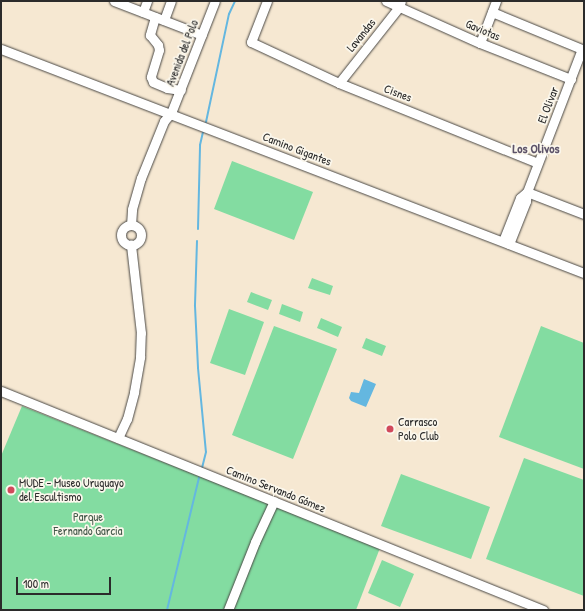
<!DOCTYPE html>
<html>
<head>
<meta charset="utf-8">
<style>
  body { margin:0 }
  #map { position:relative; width:585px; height:611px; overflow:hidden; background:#f6e8d2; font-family:"Patrick Hand",sans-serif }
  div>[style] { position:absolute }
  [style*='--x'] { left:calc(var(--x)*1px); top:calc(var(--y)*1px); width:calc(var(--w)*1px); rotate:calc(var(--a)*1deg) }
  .green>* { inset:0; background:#83dca1 }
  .water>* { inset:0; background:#64b7e0 }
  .stream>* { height:2px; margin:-1px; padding:0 1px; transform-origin:1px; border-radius:1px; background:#64b7e0 }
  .roads { filter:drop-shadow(0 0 1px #494744) drop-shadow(0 0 1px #494744) }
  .minor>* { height:9px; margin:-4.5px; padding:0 4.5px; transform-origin:4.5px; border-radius:4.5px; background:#fff }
  .minor>.ring { margin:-4.5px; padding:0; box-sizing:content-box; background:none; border:9px solid #fff; border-radius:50% }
  .dots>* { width:11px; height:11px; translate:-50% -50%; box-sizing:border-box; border:2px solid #fbf7ec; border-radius:50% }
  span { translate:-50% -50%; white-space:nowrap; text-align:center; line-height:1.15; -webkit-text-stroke:3.5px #fbf7ec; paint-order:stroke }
  .street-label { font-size:12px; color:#2b2b2b }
  .poi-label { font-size:12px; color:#2b2b2b }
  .left { translate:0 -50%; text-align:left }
  .park-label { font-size:12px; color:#415748 }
  .neighbourhood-label { font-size:13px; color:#5d5369; font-weight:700 }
  .frame { position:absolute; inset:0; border:2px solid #2b2b2b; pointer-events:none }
  .scale { position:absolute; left:16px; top:577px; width:95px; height:18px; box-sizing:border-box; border:2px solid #2b2b2b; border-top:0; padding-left:5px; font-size:12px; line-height:14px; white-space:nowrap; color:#2b2b2b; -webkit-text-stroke:3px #fbf7ec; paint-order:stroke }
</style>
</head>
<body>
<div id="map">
  <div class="green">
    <i style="clip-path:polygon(232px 161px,313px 192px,294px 240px,214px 209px)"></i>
    <i style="clip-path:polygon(312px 278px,333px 286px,330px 295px,308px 288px)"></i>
    <i style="clip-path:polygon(251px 292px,272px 300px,268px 310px,247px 302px)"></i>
    <i style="clip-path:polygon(282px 304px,303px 312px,300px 322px,279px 314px)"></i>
    <i style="clip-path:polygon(229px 309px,264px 322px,245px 375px,210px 363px)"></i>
    <i style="clip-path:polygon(321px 318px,342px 327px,338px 337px,317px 328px)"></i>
    <i style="clip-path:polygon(274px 326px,337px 349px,293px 459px,232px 435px)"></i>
    <i style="clip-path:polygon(541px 326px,584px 343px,584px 469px,499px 437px)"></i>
    <i style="clip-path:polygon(366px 338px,386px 346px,382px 356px,362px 348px)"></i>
    <i style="clip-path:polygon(22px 406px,380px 548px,356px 610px,1px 610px,1px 456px)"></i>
    <i style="clip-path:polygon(524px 458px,584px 480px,584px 596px,486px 559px)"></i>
    <i style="clip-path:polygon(401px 474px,490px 507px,471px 559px,381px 526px)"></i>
    <i style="clip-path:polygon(382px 560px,414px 574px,400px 607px,368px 593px)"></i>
  </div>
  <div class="water">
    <i style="clip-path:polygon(364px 379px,376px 384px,366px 407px,351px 401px,349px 398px,351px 392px,359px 393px)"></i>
  </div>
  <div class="stream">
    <i style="--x:206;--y:122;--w:110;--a:-78"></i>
    <i style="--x:229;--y:14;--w:14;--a:-65"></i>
    <i style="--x:198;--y:229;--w:84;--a:-88.6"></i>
    <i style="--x:200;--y:145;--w:13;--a:-77"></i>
    <i style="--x:197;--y:241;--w:65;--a:91.8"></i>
    <i style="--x:195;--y:306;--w:62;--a:87.2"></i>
    <i style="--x:198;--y:368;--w:84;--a:84.6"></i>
    <i style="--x:206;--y:452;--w:16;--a:104"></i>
    <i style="--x:167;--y:610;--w:136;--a:-76.4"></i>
  </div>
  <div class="roads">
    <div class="minor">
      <i style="--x:114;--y:1;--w:94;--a:21.1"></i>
      <i style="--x:267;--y:1;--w:44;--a:111.3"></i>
      <i style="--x:251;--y:42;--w:97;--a:25"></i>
      <i style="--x:339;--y:83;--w:214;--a:21.9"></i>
      <i style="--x:386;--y:1;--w:103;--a:24.1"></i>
      <i style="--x:480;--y:43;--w:98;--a:21.6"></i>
      <i style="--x:143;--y:12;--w:12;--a:-70"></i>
      <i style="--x:492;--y:12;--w:100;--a:22.4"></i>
      <i style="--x:155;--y:17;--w:19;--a:106"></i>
      <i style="--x:150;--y:35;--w:13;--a:51"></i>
      <i style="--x:158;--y:45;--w:5;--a:79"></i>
      <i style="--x:159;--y:50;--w:28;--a:107"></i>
      <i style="--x:151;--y:77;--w:5;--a:68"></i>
      <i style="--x:153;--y:82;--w:15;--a:23"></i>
      <i style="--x:167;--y:88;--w:14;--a:8"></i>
      <i style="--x:164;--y:20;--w:20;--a:-70"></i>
      <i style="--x:480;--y:43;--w:45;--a:-69.1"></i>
      <i style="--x:1;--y:49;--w:625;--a:21.02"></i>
      <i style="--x:339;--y:83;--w:97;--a:-51.7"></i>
      <i style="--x:399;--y:7;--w:6;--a:-72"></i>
      <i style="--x:527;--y:192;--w:61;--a:21.1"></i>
      <i class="ring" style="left:121px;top:225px;width:11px;height:11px"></i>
      <i style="--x:131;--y:225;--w:16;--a:-86"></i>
      <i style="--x:132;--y:209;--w:32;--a:-74"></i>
      <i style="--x:141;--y:178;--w:61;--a:-68"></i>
      <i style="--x:164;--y:121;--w:11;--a:-49"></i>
      <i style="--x:171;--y:113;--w:120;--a:-68.6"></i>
      <i style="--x:503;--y:241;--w:46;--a:-68.4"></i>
      <i style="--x:520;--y:198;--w:9;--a:-41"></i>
      <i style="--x:509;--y:244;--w:46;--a:-68.4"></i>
      <i style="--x:526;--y:201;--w:9;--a:-84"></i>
      <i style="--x:527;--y:192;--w:153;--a:-69"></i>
      <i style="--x:1;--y:391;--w:585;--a:22"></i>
      <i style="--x:118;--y:438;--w:21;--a:-65"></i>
      <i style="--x:127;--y:419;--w:28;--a:-75"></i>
      <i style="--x:134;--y:392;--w:36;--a:-80"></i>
      <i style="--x:140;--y:357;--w:24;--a:-88"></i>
      <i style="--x:141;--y:333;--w:89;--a:-96.5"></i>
      <i style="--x:228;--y:610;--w:73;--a:-68.3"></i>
      <i style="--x:255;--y:542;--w:45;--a:-65.1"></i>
    </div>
  </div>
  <div class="dots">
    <i style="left:390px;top:429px;background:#d1495b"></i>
    <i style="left:11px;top:490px;background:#d1495b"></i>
  </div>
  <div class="street-label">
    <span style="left:483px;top:30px;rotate:23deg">Gaviotas</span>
    <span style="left:361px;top:35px;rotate:-51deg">Lavandas</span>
    <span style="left:182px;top:53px;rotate:-69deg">Avenida del Polo</span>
    <span style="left:398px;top:93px;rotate:21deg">Cisnes</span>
    <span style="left:548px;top:105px;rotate:-69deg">El Olivar</span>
    <span style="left:297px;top:149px;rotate:21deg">Camino Gigantes</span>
    <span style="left:276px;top:489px;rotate:22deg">Camino Servando Gómez</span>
  </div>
  <div class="poi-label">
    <span class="left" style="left:398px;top:429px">Carrasco<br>Polo Club</span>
    <span class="left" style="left:19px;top:490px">MUDE - Museo Uruguayo<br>del Escultismo</span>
  </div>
  <div class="park-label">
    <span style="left:88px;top:524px">Parque<br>Fernando Garcia</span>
  </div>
  <div class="neighbourhood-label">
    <span style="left:536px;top:148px">Los Olivos</span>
  </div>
  <div class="frame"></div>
  <div class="scale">100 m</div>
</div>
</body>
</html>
